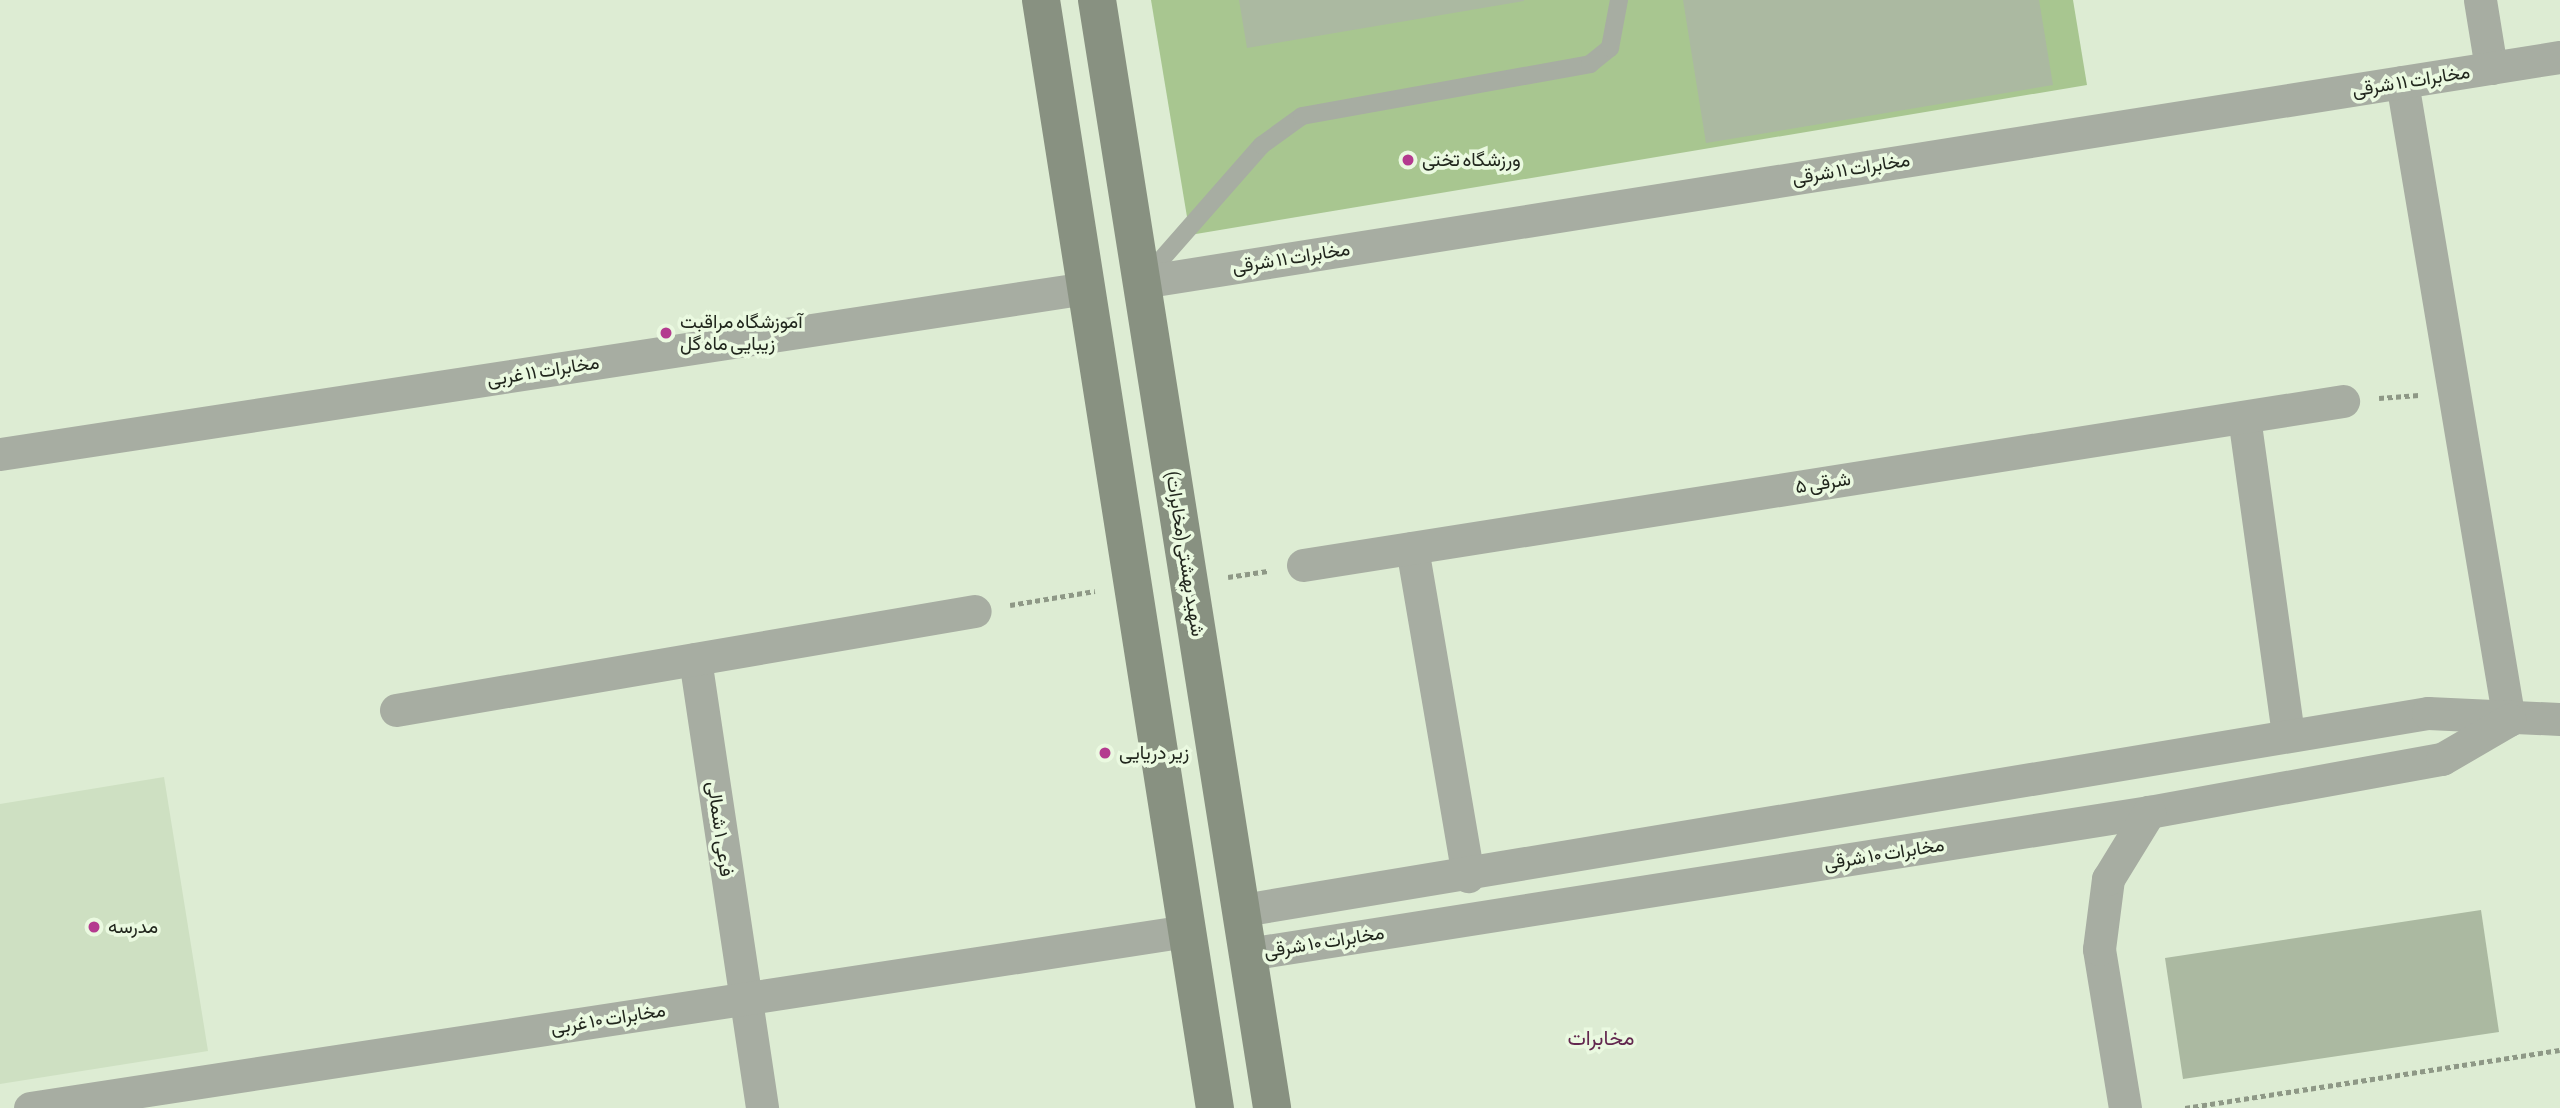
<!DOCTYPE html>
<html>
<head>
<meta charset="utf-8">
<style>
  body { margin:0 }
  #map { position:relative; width:2560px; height:1108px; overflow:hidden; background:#ddecd3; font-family:"Asap Condensed",Vazirmatn,sans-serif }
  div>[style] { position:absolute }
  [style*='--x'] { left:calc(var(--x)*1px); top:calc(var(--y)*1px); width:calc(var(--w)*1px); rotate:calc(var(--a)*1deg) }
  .built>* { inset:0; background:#cee0c2 }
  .green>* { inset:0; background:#a8c690 }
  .building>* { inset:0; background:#abb9a1 }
  .path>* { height:4.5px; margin-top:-2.25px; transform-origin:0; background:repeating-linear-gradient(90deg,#8e9886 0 5px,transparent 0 8.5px) }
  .lane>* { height:18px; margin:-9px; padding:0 9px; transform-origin:9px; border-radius:9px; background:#a7ada2 }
  .street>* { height:33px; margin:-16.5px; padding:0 16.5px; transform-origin:16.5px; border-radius:16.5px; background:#a7ada2 }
  .secondary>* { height:38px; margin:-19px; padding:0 19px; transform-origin:19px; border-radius:19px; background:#889181 }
  .dots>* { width:19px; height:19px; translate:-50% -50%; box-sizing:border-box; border:4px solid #eaf9e0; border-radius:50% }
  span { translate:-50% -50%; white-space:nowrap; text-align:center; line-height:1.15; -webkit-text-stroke:7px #eaf9e0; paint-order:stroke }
  .street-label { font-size:19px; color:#21261d }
  .poi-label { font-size:19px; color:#21261d }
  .left { translate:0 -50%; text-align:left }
  .neighbourhood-label { font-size:21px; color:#63284f }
</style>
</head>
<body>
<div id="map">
  <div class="built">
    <i style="clip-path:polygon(164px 777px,208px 1051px,0 1084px,0 804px)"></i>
  </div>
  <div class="green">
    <i style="clip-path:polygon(1151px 0,2073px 0,2087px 85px,1190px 235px)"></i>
  </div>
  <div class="building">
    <i style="clip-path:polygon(1239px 0,1524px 0,1524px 1px,1247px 48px)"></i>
    <i style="clip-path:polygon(1683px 0,2039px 0,2053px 85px,1706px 143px)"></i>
    <i style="clip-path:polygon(2481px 910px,2499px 1032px,2183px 1079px,2165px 958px)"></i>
  </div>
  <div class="path">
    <i style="--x:2379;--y:398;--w:40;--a:-4.3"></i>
    <i style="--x:1228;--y:577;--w:40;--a:-8.5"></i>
    <i style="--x:1010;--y:605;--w:86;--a:-9.4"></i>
    <i style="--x:2185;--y:1108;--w:379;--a:-8.8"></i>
  </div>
  <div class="lane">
    <i style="--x:1145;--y:278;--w:177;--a:-48.7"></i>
    <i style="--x:1262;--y:145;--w:49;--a:-35.9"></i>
    <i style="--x:1302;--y:116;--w:293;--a:-10.2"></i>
    <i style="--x:1590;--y:64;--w:26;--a:-39"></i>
    <i style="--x:1610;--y:48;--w:49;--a:-79.4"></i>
  </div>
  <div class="street">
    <i style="--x:2480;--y:0;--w:69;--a:80.8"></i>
    <i style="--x:2402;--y:82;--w:647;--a:80.48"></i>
    <i style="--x:1142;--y:282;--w:1436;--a:-9.02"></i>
    <i style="--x:2244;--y:417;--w:320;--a:82.1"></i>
    <i style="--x:0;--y:454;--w:1099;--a:-8.69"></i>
    <i style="--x:1412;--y:548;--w:333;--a:80.3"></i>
    <i style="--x:1303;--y:565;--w:1053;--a:-8.96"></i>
    <i style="--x:695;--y:659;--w:454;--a:81.5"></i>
    <i style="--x:396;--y:710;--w:587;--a:-9.7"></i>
    <i style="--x:1243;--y:910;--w:1201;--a:-9.44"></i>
    <i style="--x:2428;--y:713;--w:132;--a:2.6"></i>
    <i style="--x:1248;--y:954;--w:912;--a:-8.96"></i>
    <i style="--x:2149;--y:812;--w:298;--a:-10.3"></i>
    <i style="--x:2442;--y:759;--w:78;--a:-30.2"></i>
    <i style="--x:30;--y:1108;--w:1170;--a:-8.7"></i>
    <i style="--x:2125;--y:1108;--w:161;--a:-99.3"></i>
    <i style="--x:2099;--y:949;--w:71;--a:-82.7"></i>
    <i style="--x:2108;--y:879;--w:79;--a:-58.5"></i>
  </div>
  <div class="secondary">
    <i style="--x:1041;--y:0;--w:1122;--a:81.08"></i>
    <i style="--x:1097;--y:0;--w:1122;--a:81.02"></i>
  </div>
  <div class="dots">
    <i style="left:1408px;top:160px;background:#b43b8f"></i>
    <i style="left:666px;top:333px;background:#b43b8f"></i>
    <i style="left:1105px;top:753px;background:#b43b8f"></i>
    <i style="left:94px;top:927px;background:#b43b8f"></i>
  </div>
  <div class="street-label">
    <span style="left:2411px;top:81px;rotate:-9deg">مخابرات ۱۱ شرقی</span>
    <span style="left:1851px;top:169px;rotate:-9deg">مخابرات ۱۱ شرقی</span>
    <span style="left:1291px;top:258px;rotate:-9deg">مخابرات ۱۱ شرقی</span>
    <span style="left:543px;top:371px;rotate:-9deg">مخابرات ۱۱ غربی</span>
    <span style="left:1823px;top:483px;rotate:-9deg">شرقی ۵</span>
    <span style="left:1185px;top:554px;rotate:81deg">شهید بهشتی (مخابرات)</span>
    <span style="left:720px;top:829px;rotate:82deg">فرعی ۱ شمالی</span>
    <span style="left:1884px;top:854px;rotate:-9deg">مخابرات ۱۰ شرقی</span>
    <span style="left:1324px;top:942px;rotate:-9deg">مخابرات ۱۰ شرقی</span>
    <span style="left:608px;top:1019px;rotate:-9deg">مخابرات ۱۰ غربی</span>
  </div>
  <div class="poi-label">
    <span class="left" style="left:1422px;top:160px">ورزشگاه تختی</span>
    <span class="left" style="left:680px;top:333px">آموزشگاه مراقبت<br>زیبایی ماه گل</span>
    <span class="left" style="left:1119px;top:753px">زیر دریایی</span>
    <span class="left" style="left:108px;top:927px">مدرسه</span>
  </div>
  <div class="neighbourhood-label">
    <span style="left:1601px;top:1037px">مخابرات</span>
  </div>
</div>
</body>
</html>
